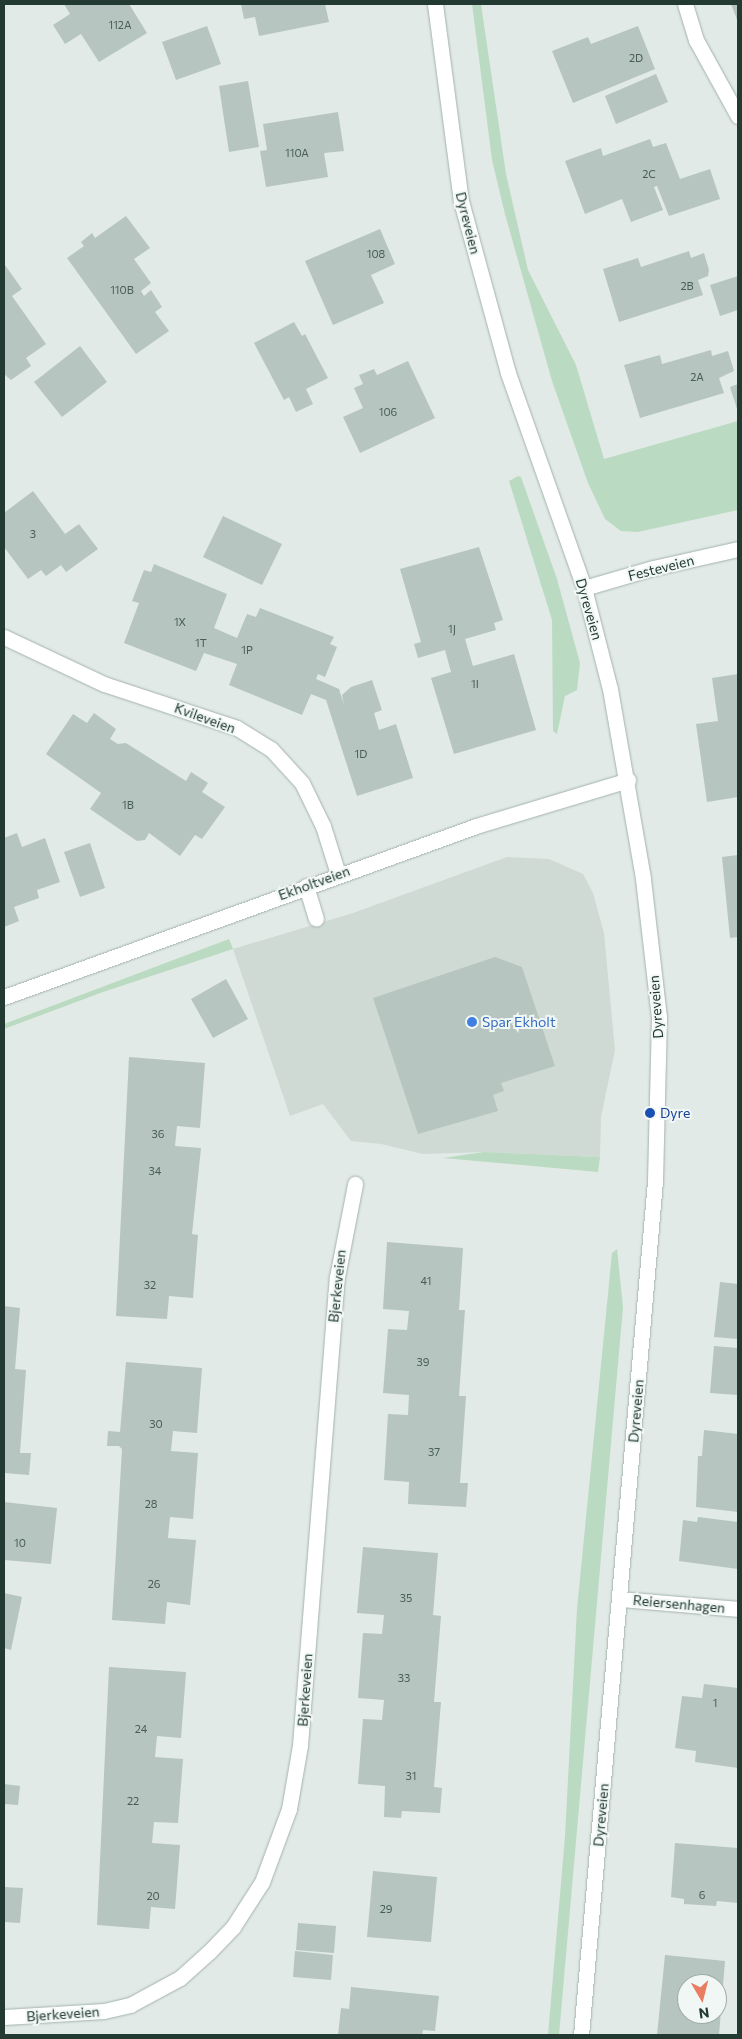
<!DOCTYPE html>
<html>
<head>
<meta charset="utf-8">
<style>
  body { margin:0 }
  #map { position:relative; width:742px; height:2039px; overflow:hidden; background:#e1eae6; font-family:Commissioner,sans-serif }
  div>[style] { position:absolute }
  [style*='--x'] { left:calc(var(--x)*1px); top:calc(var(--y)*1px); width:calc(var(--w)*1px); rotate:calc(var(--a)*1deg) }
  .built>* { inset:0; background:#cfdad5 }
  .green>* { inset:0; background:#bbdac2 }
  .building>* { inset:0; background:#b6c5bf }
  .roads { filter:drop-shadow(0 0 1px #a4b2ad) drop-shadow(0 0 1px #a4b2ad) }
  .service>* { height:15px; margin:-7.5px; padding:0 7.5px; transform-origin:7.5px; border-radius:7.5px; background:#fff }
  .minor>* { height:15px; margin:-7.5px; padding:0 7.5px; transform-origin:7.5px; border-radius:7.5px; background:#fff }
  .tertiary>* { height:15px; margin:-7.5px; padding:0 7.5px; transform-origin:7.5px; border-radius:7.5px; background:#fff }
  .secondary>* { height:15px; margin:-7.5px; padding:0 7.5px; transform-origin:7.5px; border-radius:7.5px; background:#fff }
  .dots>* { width:14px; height:14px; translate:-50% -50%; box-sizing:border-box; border:2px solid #f1f7f4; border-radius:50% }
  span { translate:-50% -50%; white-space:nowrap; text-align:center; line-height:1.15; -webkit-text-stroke:4px #f1f7f4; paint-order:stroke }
  .number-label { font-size:11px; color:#485d56 }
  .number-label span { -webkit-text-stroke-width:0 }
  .street-label { font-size:14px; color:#233a33 }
  .shop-label { font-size:14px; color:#366cbe }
  .left { translate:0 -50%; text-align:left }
  .transit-label { font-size:14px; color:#164399 }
  .frame { position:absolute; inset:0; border:5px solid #233a33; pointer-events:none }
  .north { position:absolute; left:677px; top:1974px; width:50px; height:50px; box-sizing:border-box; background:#f1f7f4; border:1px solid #9faba7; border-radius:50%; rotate:172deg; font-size:14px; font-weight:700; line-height:20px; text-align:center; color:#233a33 }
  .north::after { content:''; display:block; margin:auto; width:18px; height:22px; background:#e87d62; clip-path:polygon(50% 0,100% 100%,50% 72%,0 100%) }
</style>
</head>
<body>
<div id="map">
  <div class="built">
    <i style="clip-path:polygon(507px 857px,549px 859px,583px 874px,593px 893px,604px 933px,615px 1050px,601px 1117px,600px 1157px,484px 1152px,423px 1154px,381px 1144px,351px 1141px,323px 1104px,290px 1116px,233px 949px,353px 913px)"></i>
  </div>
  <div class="green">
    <i style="clip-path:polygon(472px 4px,481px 4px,506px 174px,528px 270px,576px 365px,604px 459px,738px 421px,738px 510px,638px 532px,621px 531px,605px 519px,588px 483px,552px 381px,505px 214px,492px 160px)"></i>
    <i style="clip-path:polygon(518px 476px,521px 477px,557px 579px,580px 663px,577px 690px,565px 696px,557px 734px,553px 731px,552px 620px,509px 481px)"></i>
    <i style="clip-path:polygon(229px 939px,233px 949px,103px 992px,4px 1029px,4px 1024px)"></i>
    <i style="clip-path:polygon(484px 1152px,600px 1157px,598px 1172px,443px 1158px)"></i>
    <i style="clip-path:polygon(617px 1249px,623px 1307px,559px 2035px,548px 2035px,565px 1836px,577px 1609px,612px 1253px)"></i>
  </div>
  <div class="building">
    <i style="clip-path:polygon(64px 4px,129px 4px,147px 33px,99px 62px,81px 34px,65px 44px,53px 25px,70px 14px)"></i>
    <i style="clip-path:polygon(241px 4px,325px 4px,329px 22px,259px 36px,255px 17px,244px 19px)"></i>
    <i style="clip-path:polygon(731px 4px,738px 4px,738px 22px)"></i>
    <i style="clip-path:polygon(207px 26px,221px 64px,176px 80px,162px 42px)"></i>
    <i style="clip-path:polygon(638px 26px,655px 69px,573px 103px,552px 51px,588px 37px,591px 44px)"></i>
    <i style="clip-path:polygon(656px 74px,668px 102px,616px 124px,605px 96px)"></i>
    <i style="clip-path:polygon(248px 81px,259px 147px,229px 152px,219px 86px)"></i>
    <i style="clip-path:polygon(338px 112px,344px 151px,324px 153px,328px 177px,266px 187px,260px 151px,267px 150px,263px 124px)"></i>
    <i style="clip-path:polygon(650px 139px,653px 147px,666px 143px,680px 179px,710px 169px,720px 199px,669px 216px,657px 186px,654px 187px,663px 210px,631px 222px,622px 199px,585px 214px,565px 161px,601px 148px,603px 156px)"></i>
    <i style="clip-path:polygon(126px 216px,150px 248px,134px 259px,151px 283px,141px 291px,144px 296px,151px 290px,162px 307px,155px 312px,169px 331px,136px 354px,67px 258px,84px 246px,81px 242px,92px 233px,95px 238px)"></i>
    <i style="clip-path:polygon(380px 229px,395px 264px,371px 275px,384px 303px,333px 325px,305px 261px)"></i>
    <i style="clip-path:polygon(689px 251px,691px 258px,704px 253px,709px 270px,708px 276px,698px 280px,703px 295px,619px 322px,603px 269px,638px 258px,641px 267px)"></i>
    <i style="clip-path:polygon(5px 265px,22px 289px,12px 296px,46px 344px,26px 358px,31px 366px,11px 380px,4px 374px)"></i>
    <i style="clip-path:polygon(738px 276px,738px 310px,720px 316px,710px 285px)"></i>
    <i style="clip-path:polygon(294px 322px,302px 336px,305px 334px,328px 378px,306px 389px,313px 404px,296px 412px,289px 397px,284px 400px,254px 343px)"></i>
    <i style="clip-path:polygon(80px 346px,107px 382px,62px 417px,34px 382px)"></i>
    <i style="clip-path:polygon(711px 350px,712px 356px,728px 351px,734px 371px,719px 378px,724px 393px,640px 418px,624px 365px,660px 355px,662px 364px)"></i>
    <i style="clip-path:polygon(408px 361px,435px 418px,360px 453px,343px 417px,363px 408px,354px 388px,363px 384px,359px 375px,374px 369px,377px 375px)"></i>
    <i style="clip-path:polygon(738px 384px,738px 412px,730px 387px)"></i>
    <i style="clip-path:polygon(33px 491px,65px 534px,79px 524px,98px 549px,66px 572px,61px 565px,46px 576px,41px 570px,28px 579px,4px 547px,4px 513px)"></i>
    <i style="clip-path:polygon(223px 516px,282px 544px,262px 585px,203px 557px)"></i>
    <i style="clip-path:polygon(479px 547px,503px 620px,494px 623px,496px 630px,465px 639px,473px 666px,514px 654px,536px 730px,454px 754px,431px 678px,451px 672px,445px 650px,418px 658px,414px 644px,421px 642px,400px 569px)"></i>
    <i style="clip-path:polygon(154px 564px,227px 594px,214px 628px,237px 638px,247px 614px,256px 617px,260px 608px,334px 637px,330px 644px,337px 647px,325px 677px,318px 674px,316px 679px,339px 689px,344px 705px,342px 695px,351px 687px,372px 680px,382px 710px,374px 713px,379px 730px,396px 724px,413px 778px,357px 796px,326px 700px,311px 694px,302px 715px,229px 685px,237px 664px,204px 653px,196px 671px,124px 643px,139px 603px,132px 601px,144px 570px,151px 572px)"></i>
    <i style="clip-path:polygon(738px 674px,738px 797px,707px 802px,696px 724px,718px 721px,712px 678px)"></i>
    <i style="clip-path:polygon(94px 713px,116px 729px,110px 739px,118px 744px,126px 743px,186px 781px,191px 772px,208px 783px,202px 792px,225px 807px,202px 839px,195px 835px,180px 856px,149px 833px,145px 840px,137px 841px,90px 809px,101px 793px,46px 754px,73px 714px,87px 723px)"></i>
    <i style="clip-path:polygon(17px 833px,22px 847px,45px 838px,60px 882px,37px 890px,39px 898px,14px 907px,19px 921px,4px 927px,4px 838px)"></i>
    <i style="clip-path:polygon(90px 843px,105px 888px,80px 897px,64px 852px)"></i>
    <i style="clip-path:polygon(738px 855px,738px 937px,730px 938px,722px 857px)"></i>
    <i style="clip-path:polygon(495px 957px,522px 967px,555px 1066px,501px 1083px,504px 1091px,493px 1095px,498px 1111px,418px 1134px,373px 998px)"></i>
    <i style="clip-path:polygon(226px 979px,248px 1019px,213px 1038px,191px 999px)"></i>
    <i style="clip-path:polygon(129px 1057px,205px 1063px,200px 1128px,177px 1126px,175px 1146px,201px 1148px,192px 1234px,198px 1235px,193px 1298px,169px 1296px,167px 1319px,116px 1316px)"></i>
    <i style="clip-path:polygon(387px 1242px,463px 1248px,459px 1310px,465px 1310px,459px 1396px,466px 1396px,460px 1483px,468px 1483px,466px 1507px,408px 1504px,409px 1482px,384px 1480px,388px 1414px,408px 1415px,409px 1395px,383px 1393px,388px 1329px,407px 1330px,409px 1311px,383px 1309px)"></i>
    <i style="clip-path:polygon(720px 1282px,738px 1284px,738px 1339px,714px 1337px)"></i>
    <i style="clip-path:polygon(4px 1306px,20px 1308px,15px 1369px,26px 1370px,20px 1453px,31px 1453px,29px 1475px,4px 1473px)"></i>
    <i style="clip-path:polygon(714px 1346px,738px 1348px,738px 1395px,710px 1393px)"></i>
    <i style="clip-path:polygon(126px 1362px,202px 1368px,197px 1433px,173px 1431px,171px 1451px,198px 1453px,193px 1519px,170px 1517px,168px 1538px,196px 1540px,190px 1605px,167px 1602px,165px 1624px,112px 1620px,122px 1449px,119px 1446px,107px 1446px,108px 1431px,120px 1432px)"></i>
    <i style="clip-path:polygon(704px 1430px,738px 1434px,738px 1512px,696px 1507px,698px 1456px,702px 1456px)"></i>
    <i style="clip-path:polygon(4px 1502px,57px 1508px,51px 1564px,4px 1560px)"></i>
    <i style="clip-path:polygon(698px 1517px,738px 1522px,738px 1569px,679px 1561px,683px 1520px,697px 1522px)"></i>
    <i style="clip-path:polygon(363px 1547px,438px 1553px,433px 1615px,441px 1616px,434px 1702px,441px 1702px,434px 1787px,442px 1788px,440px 1813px,402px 1811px,401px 1818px,384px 1817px,385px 1786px,358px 1784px,363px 1719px,382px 1720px,384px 1700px,358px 1698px,363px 1633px,382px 1634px,384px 1615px,357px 1613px)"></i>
    <i style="clip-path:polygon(4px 1593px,22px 1597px,11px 1650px,4px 1648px)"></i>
    <i style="clip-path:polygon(109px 1667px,186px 1672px,181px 1738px,157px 1736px,155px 1757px,183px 1759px,178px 1823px,154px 1822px,152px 1843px,180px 1845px,175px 1909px,151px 1907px,149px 1929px,97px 1925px)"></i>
    <i style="clip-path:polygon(704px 1684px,738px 1688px,738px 1768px,695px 1762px,696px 1751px,675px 1748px,682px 1696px,702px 1698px)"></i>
    <i style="clip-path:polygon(4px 1784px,20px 1786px,18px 1805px,4px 1804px)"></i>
    <i style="clip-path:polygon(675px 1843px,738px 1848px,738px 1903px,717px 1901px,716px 1906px,684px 1904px,684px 1899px,671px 1897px)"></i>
    <i style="clip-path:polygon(373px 1871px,437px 1877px,431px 1942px,367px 1937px)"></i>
    <i style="clip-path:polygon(4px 1887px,23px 1888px,20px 1923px,4px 1922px)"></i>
    <i style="clip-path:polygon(298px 1923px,336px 1926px,334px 1953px,296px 1950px)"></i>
    <i style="clip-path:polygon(295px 1951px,333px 1955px,331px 1980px,293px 1977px)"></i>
    <i style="clip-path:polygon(evenodd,665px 1955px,725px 1961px,719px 2035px,657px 2035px,665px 1955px,687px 1984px,717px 1984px,717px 2014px,687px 2014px,687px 1984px)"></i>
    <i style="clip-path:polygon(351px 1987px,439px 1996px,435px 2031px,423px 2030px,422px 2035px,338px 2035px,341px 2008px,349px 2009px)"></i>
  </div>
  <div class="roads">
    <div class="service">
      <i style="--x:306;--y:886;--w:34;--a:73"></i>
    </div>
    <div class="minor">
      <i style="--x:685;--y:4;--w:38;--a:73"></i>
      <i style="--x:696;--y:40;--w:87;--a:61.1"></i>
      <i style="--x:584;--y:588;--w:72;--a:-16.2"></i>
      <i style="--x:653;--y:568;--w:87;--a:-12.6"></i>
      <i style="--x:4;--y:637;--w:110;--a:25.2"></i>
      <i style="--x:104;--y:684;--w:140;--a:18.3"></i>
      <i style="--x:237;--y:728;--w:40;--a:32"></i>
      <i style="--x:271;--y:749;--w:46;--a:47.6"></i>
      <i style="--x:302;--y:783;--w:48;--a:64"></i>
      <i style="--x:323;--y:826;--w:50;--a:72.6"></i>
      <i style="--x:620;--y:1599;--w:118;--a:4.8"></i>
      <i style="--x:4;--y:2017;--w:100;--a:-3.4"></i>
      <i style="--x:104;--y:2011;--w:27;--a:-13"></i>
      <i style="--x:130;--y:2005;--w:57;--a:-28.4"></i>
      <i style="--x:180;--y:1978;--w:39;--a:-42"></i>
      <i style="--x:209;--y:1952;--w:35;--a:-46"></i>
      <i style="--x:233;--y:1927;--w:54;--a:-57.2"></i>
      <i style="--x:262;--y:1882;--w:78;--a:-69.7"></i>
      <i style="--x:289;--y:1809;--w:65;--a:-80.2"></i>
      <i style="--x:300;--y:1745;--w:469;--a:-85.5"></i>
      <i style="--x:337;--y:1277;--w:95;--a:-79"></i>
    </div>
    <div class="tertiary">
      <i style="--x:4;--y:997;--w:502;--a:-19.91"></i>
      <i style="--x:476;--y:826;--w:159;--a:-16.8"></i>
    </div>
    <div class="secondary">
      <i style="--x:435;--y:4;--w:199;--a:82.5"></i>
      <i style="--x:461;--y:201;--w:178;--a:74.7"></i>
      <i style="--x:508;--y:373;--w:228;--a:70.5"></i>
      <i style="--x:584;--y:588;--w:104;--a:75.6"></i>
      <i style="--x:610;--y:689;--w:193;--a:80.1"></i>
      <i style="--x:643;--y:879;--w:139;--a:83.4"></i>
      <i style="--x:659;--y:1017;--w:164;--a:91.4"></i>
      <i style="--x:655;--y:1181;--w:857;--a:94.95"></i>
    </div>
  </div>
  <div class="dots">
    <i style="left:472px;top:1022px;background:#3f7fe0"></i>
    <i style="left:650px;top:1113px;background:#1a4fb4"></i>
  </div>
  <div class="number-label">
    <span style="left:120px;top:25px">112A</span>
    <span style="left:636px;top:58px">2D</span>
    <span style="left:297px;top:153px">110A</span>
    <span style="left:649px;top:174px">2C</span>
    <span style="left:376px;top:254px">108</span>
    <span style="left:687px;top:286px">2B</span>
    <span style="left:122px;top:290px">110B</span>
    <span style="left:697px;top:377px">2A</span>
    <span style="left:388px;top:412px">106</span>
    <span style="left:33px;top:534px">3</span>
    <span style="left:180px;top:622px">1X</span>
    <span style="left:452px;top:629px">1J</span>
    <span style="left:201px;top:643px">1T</span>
    <span style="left:247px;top:650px">1P</span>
    <span style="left:475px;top:684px">1I</span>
    <span style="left:361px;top:754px">1D</span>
    <span style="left:128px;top:805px">1B</span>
    <span style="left:158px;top:1134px">36</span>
    <span style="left:155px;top:1171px">34</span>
    <span style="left:426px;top:1281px">41</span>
    <span style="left:150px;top:1285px">32</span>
    <span style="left:423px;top:1362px">39</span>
    <span style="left:156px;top:1424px">30</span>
    <span style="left:434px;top:1452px">37</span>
    <span style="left:151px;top:1504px">28</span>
    <span style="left:20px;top:1543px">10</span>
    <span style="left:154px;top:1584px">26</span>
    <span style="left:406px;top:1598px">35</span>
    <span style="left:404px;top:1678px">33</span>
    <span style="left:715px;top:1703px">1</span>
    <span style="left:141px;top:1729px">24</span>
    <span style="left:411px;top:1776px">31</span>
    <span style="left:133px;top:1801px">22</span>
    <span style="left:702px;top:1895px">6</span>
    <span style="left:153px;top:1896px">20</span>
    <span style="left:386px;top:1909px">29</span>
  </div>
  <div class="street-label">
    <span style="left:468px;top:223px;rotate:76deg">Dyreveien</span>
    <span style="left:661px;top:568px;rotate:-14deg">Festeveien</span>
    <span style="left:589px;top:609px;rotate:74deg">Dyreveien</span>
    <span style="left:205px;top:718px;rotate:20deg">Kvileveien</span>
    <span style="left:314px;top:883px;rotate:-20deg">Ekholtveien</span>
    <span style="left:656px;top:1007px;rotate:-94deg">Dyreveien</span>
    <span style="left:337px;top:1286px;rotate:-84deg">Bjerkeveien</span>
    <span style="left:636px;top:1411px;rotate:-85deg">Dyreveien</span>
    <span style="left:679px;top:1604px;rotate:5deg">Reiersenhagen</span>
    <span style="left:305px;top:1690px;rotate:-86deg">Bjerkeveien</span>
    <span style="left:601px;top:1815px;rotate:-85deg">Dyreveien</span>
    <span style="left:63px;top:2014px;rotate:-4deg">Bjerkeveien</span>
  </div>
  <div class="shop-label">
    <span class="left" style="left:482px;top:1022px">Spar Ekholt</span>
  </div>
  <div class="transit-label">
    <span class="left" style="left:660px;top:1113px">Dyre</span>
  </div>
  <div class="frame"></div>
  <div class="north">N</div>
</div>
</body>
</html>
